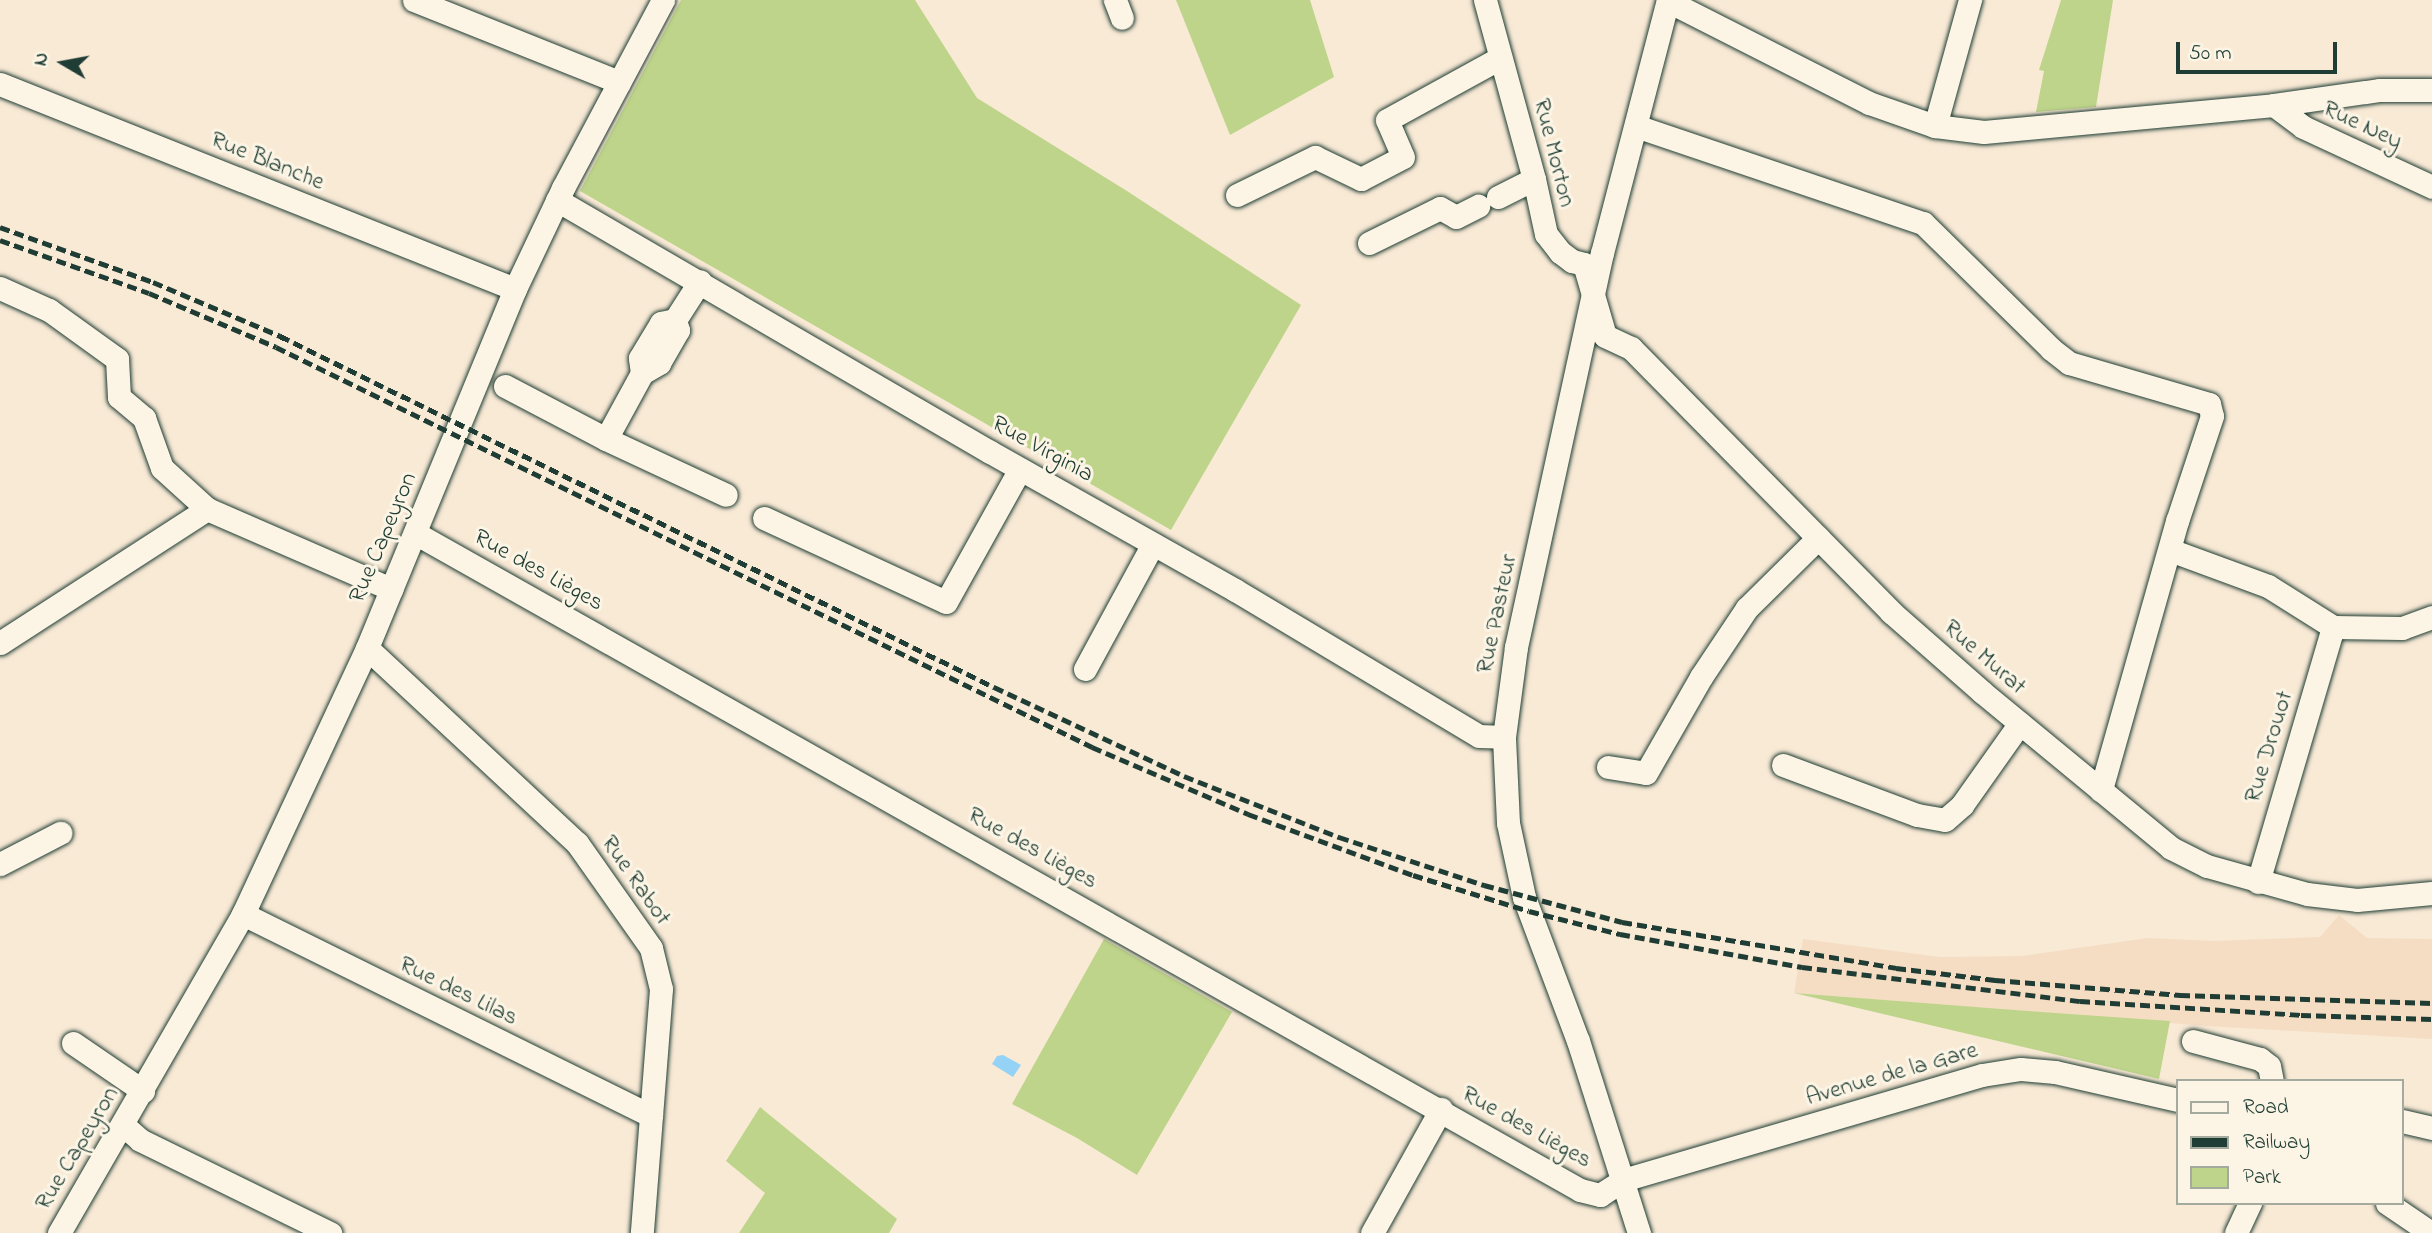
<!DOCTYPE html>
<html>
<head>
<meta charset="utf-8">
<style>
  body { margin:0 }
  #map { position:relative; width:2432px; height:1233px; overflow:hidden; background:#f9ead6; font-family:"Indie Flower",sans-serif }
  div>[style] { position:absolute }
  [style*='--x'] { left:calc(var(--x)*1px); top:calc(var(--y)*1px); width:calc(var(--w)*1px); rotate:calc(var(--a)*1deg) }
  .built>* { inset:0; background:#f5ddc4 }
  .green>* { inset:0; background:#bed48a }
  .water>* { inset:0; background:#94d3f5 }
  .roads { filter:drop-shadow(0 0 2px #1f3d34) drop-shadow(0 0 2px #1f3d34) }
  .minor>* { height:23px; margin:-11.5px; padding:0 11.5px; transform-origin:11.5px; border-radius:11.5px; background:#fcf5e5 }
  .rail>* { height:5px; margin-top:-2.5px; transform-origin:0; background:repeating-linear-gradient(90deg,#1f3d34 0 10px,transparent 0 15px) }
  span { translate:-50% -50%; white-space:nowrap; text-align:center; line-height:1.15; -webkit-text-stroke:6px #fcf5e5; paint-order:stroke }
  .street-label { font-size:24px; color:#1f3d34 }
  .legend { position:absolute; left:2176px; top:1079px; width:228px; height:126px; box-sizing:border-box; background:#fcf5e5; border:2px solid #a4ab9e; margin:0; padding:9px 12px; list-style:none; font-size:21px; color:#1f3d34 }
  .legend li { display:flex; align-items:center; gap:14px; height:35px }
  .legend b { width:35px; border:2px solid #a4ab9e }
  .north { position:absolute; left:28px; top:28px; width:70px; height:70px; -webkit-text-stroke:5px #fcf5e5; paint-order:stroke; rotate:280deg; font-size:19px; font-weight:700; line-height:28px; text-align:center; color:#1f3d34 }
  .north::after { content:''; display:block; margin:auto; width:24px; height:32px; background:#1f3d34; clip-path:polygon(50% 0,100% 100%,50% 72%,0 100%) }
  .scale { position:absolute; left:2176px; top:42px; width:161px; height:32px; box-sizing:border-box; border:4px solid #1f3d34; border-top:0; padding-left:9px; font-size:21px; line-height:24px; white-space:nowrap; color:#1f3d34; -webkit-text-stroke:5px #fcf5e5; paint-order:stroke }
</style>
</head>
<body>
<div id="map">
  <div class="built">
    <i style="clip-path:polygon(2339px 915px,2367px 938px,2432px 939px,2432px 1039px,2207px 1026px,1794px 993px,1803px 939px,1940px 957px,2022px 956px,2148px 938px,2213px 941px,2320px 937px)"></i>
  </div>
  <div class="green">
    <i style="clip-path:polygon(681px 0,915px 0,977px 98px,1127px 191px,1301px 305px,1171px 530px,580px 191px)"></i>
    <i style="clip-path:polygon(1176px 0,1310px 0,1334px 77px,1230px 135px)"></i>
    <i style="clip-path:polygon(2061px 0,2113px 0,2096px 107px,2036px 112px,2044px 71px,2039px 70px)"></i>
    <i style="clip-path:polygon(1104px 939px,1232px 1012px,1137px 1175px,1077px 1138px,1012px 1104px)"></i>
    <i style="clip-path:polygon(1794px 993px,2055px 1013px,2170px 1021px,2159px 1079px)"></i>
    <i style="clip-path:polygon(760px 1107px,897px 1219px,889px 1233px,739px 1233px,765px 1193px,726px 1161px)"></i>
  </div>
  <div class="water">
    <i style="clip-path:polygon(1003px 1055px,1021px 1065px,1013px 1077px,992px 1064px,997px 1056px)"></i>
  </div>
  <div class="roads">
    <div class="minor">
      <i style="--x:414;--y:0;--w:221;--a:21.8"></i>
      <i style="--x:1115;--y:0;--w:19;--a:69"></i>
      <i style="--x:1485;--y:0;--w:186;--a:74.7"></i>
      <i style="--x:1534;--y:179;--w:56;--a:77.7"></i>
      <i style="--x:1546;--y:234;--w:23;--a:52"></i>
      <i style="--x:1560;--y:252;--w:15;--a:37"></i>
      <i style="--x:1572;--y:261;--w:12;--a:14"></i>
      <i style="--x:1584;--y:264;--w:75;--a:73.7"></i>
      <i style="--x:1605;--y:336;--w:29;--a:25"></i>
      <i style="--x:1631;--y:348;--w:371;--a:45.4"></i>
      <i style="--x:1891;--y:612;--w:121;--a:41.3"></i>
      <i style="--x:1982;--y:692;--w:245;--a:39.5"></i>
      <i style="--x:2171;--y:848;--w:40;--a:26.6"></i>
      <i style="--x:2207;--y:866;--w:104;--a:15.6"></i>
      <i style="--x:2307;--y:894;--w:50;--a:6.8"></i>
      <i style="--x:2357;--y:900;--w:75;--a:-5.3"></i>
      <i style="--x:1668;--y:1;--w:225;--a:26.9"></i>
      <i style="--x:1869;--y:103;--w:70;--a:19.2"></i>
      <i style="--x:1935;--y:126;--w:49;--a:7"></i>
      <i style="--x:1984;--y:132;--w:291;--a:-5.3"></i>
      <i style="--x:2274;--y:105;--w:107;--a:-8.1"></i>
      <i style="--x:2380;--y:90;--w:52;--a:0"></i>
      <i style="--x:0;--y:84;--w:554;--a:21.71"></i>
      <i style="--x:2274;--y:105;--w:36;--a:37"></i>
      <i style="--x:2303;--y:127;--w:142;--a:24.9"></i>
      <i style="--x:1636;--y:126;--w:303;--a:18.7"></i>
      <i style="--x:1923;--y:223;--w:180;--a:44.5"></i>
      <i style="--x:2051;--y:349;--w:23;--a:38"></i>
      <i style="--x:2069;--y:363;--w:146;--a:16.3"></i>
      <i style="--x:2209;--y:404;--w:12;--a:76"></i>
      <i style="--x:2212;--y:416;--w:111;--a:108.4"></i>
      <i style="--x:2177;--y:521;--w:280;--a:105.8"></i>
      <i style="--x:1935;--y:126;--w:131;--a:-74.5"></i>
      <i style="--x:1237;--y:195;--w:87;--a:-26"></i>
      <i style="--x:1315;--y:157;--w:51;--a:25.6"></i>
      <i style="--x:1361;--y:179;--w:47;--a:-27.6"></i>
      <i style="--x:1403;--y:157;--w:40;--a:-113.4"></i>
      <i style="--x:1387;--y:120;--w:129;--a:-28.8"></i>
      <i style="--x:1498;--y:197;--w:40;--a:-26.6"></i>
      <i style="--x:557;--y:200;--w:501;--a:30.2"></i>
      <i style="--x:990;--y:452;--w:281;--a:29.4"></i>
      <i style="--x:1235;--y:590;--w:284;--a:30.9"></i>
      <i style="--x:1479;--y:736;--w:25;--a:2"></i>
      <i style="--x:1369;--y:243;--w:79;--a:-26.2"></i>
      <i style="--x:1440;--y:208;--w:18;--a:29"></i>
      <i style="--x:1456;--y:217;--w:25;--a:-27"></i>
      <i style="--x:0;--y:288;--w:54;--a:24.2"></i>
      <i style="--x:49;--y:310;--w:84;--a:35.8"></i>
      <i style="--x:117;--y:359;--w:38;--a:87"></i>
      <i style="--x:119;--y:397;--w:33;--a:40"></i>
      <i style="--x:144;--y:418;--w:53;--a:70.2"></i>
      <i style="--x:162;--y:468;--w:61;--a:42.3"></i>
      <i style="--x:642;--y:373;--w:20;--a:-30"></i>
      <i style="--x:659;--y:363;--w:38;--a:-60"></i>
      <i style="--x:678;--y:330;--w:10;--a:-107"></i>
      <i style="--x:675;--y:320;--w:46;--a:-57.3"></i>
      <i style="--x:505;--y:386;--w:114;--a:27.7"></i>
      <i style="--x:606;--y:439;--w:132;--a:25"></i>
      <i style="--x:606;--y:439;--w:75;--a:-61.4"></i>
      <i style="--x:642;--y:373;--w:15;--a:-98"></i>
      <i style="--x:640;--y:358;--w:41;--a:-59"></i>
      <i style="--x:661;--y:323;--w:14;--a:-12"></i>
      <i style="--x:764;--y:518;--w:200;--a:24.8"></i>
      <i style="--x:946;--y:602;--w:152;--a:-60.9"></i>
      <i style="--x:415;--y:533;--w:1337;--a:29.42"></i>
      <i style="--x:1580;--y:1190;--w:21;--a:14"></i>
      <i style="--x:1600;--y:1195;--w:27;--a:-33"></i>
      <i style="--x:1623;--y:1180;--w:374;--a:-16.3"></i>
      <i style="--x:1982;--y:1075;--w:39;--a:-9"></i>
      <i style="--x:2021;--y:1069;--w:34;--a:5"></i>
      <i style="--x:2055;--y:1072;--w:126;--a:12.8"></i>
      <i style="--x:2170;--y:550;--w:104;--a:20.2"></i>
      <i style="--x:2268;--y:586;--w:77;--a:32.2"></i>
      <i style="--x:2333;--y:627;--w:69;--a:0.8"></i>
      <i style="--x:2402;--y:628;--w:32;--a:-20"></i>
      <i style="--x:0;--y:643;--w:247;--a:-32.9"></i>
      <i style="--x:207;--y:509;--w:201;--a:23.5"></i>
      <i style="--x:367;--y:648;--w:287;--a:42.9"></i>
      <i style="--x:577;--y:843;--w:128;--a:54.8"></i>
      <i style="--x:651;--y:948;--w:42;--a:76.3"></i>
      <i style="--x:661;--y:989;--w:245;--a:94.5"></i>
      <i style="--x:1085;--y:669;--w:142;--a:-61.5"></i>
      <i style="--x:1783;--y:765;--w:143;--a:20.5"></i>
      <i style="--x:1917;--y:815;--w:28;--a:10"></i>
      <i style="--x:1945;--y:820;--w:23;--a:-41"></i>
      <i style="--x:1962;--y:805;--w:100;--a:-54.7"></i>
      <i style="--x:1608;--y:767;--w:38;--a:9"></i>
      <i style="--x:1646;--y:773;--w:111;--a:-60.2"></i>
      <i style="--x:1701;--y:677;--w:83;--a:-56.3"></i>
      <i style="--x:1747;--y:608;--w:100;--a:-44.6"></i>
      <i style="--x:0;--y:864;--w:68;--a:-27.3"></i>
      <i style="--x:2258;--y:882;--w:266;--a:-73.6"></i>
      <i style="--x:243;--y:914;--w:455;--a:26.3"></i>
      <i style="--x:2193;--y:1041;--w:69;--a:15"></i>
      <i style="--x:2260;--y:1059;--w:11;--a:38"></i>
      <i style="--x:2269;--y:1066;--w:15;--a:79"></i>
      <i style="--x:73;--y:1043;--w:85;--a:34.4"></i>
      <i style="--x:2402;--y:1121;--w:31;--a:13"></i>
      <i style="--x:123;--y:1125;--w:23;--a:41"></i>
      <i style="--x:140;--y:1140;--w:212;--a:26.1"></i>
      <i style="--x:2387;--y:1203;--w:53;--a:34.3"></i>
      <i style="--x:59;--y:1233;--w:368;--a:-60"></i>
      <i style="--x:243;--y:914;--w:293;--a:-65"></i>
      <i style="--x:367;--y:648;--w:388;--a:-67.6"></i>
      <i style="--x:515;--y:289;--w:112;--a:-64.6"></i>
      <i style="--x:563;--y:188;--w:213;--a:-62"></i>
      <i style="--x:1372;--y:1233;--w:142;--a:-60.9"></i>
      <i style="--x:1639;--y:1233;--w:201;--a:-107.6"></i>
      <i style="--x:1578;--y:1041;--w:154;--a:-110.6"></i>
      <i style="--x:1524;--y:897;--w:76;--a:-102.2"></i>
      <i style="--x:1508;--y:823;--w:86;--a:-92.7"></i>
      <i style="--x:1504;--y:737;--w:91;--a:-82.4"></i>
      <i style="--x:1516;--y:647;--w:403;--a:-77.7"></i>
      <i style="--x:1602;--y:253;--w:261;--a:-75.4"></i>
      <i style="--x:2236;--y:1233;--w:33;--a:-65"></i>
    </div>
  </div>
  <div class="rail">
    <i style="--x:0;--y:227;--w:163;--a:19.8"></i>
    <i style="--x:153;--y:282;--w:138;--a:23"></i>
    <i style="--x:280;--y:336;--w:796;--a:26.18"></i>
    <i style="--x:994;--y:687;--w:210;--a:25.1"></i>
    <i style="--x:1184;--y:776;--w:167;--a:21.5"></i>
    <i style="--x:1339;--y:837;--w:153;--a:18.3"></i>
    <i style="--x:1484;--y:885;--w:143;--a:15"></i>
    <i style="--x:1622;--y:922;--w:278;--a:9.5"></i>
    <i style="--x:1896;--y:968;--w:100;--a:6.9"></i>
    <i style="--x:1995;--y:980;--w:186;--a:4.6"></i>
    <i style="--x:2180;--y:995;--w:252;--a:1.8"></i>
    <i style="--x:0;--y:240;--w:158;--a:19.6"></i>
    <i style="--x:149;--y:293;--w:138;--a:23"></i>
    <i style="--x:276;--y:347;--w:909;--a:26.11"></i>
    <i style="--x:1092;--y:747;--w:170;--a:23.2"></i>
    <i style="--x:1248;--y:814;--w:176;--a:20.3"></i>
    <i style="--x:1413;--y:875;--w:121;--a:17.2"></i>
    <i style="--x:1529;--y:911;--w:94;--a:14.2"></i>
    <i style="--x:1620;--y:934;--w:185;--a:10.3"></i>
    <i style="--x:1802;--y:967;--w:280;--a:7"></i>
    <i style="--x:2080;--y:1001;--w:221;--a:3.6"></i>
    <i style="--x:2301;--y:1015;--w:131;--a:1.7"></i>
  </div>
  <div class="street-label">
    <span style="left:2362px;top:126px;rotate:25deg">Rue Ney</span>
    <span style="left:1553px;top:153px;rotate:76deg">Rue Morton</span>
    <span style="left:267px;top:162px;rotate:22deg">Rue Blanche</span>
    <span style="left:1042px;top:450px;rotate:29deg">Rue Virginia</span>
    <span style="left:384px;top:538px;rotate:-67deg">Rue Capeyron</span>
    <span style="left:538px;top:571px;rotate:29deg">Rue des Lièges</span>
    <span style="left:1498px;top:614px;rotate:-78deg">Rue Pasteur</span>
    <span style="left:1984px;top:658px;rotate:41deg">Rue Murat</span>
    <span style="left:2270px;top:747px;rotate:-73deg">Rue Drouot</span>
    <span style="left:1032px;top:849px;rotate:29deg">Rue des Lièges</span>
    <span style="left:635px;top:881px;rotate:55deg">Rue Rabot</span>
    <span style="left:458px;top:992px;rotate:26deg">Rue des Lilas</span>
    <span style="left:1892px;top:1075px;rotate:-16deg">Avenue de la Gare</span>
    <span style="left:1526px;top:1128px;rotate:29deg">Rue des Lièges</span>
    <span style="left:78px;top:1149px;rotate:-59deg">Rue Capeyron</span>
  </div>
  <ul class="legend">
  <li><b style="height:9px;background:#fcf5e5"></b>Road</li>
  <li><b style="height:9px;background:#1f3d34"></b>Railway</li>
  <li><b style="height:19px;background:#bed48a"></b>Park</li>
  </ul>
  <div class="north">N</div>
  <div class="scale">50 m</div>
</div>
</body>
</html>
